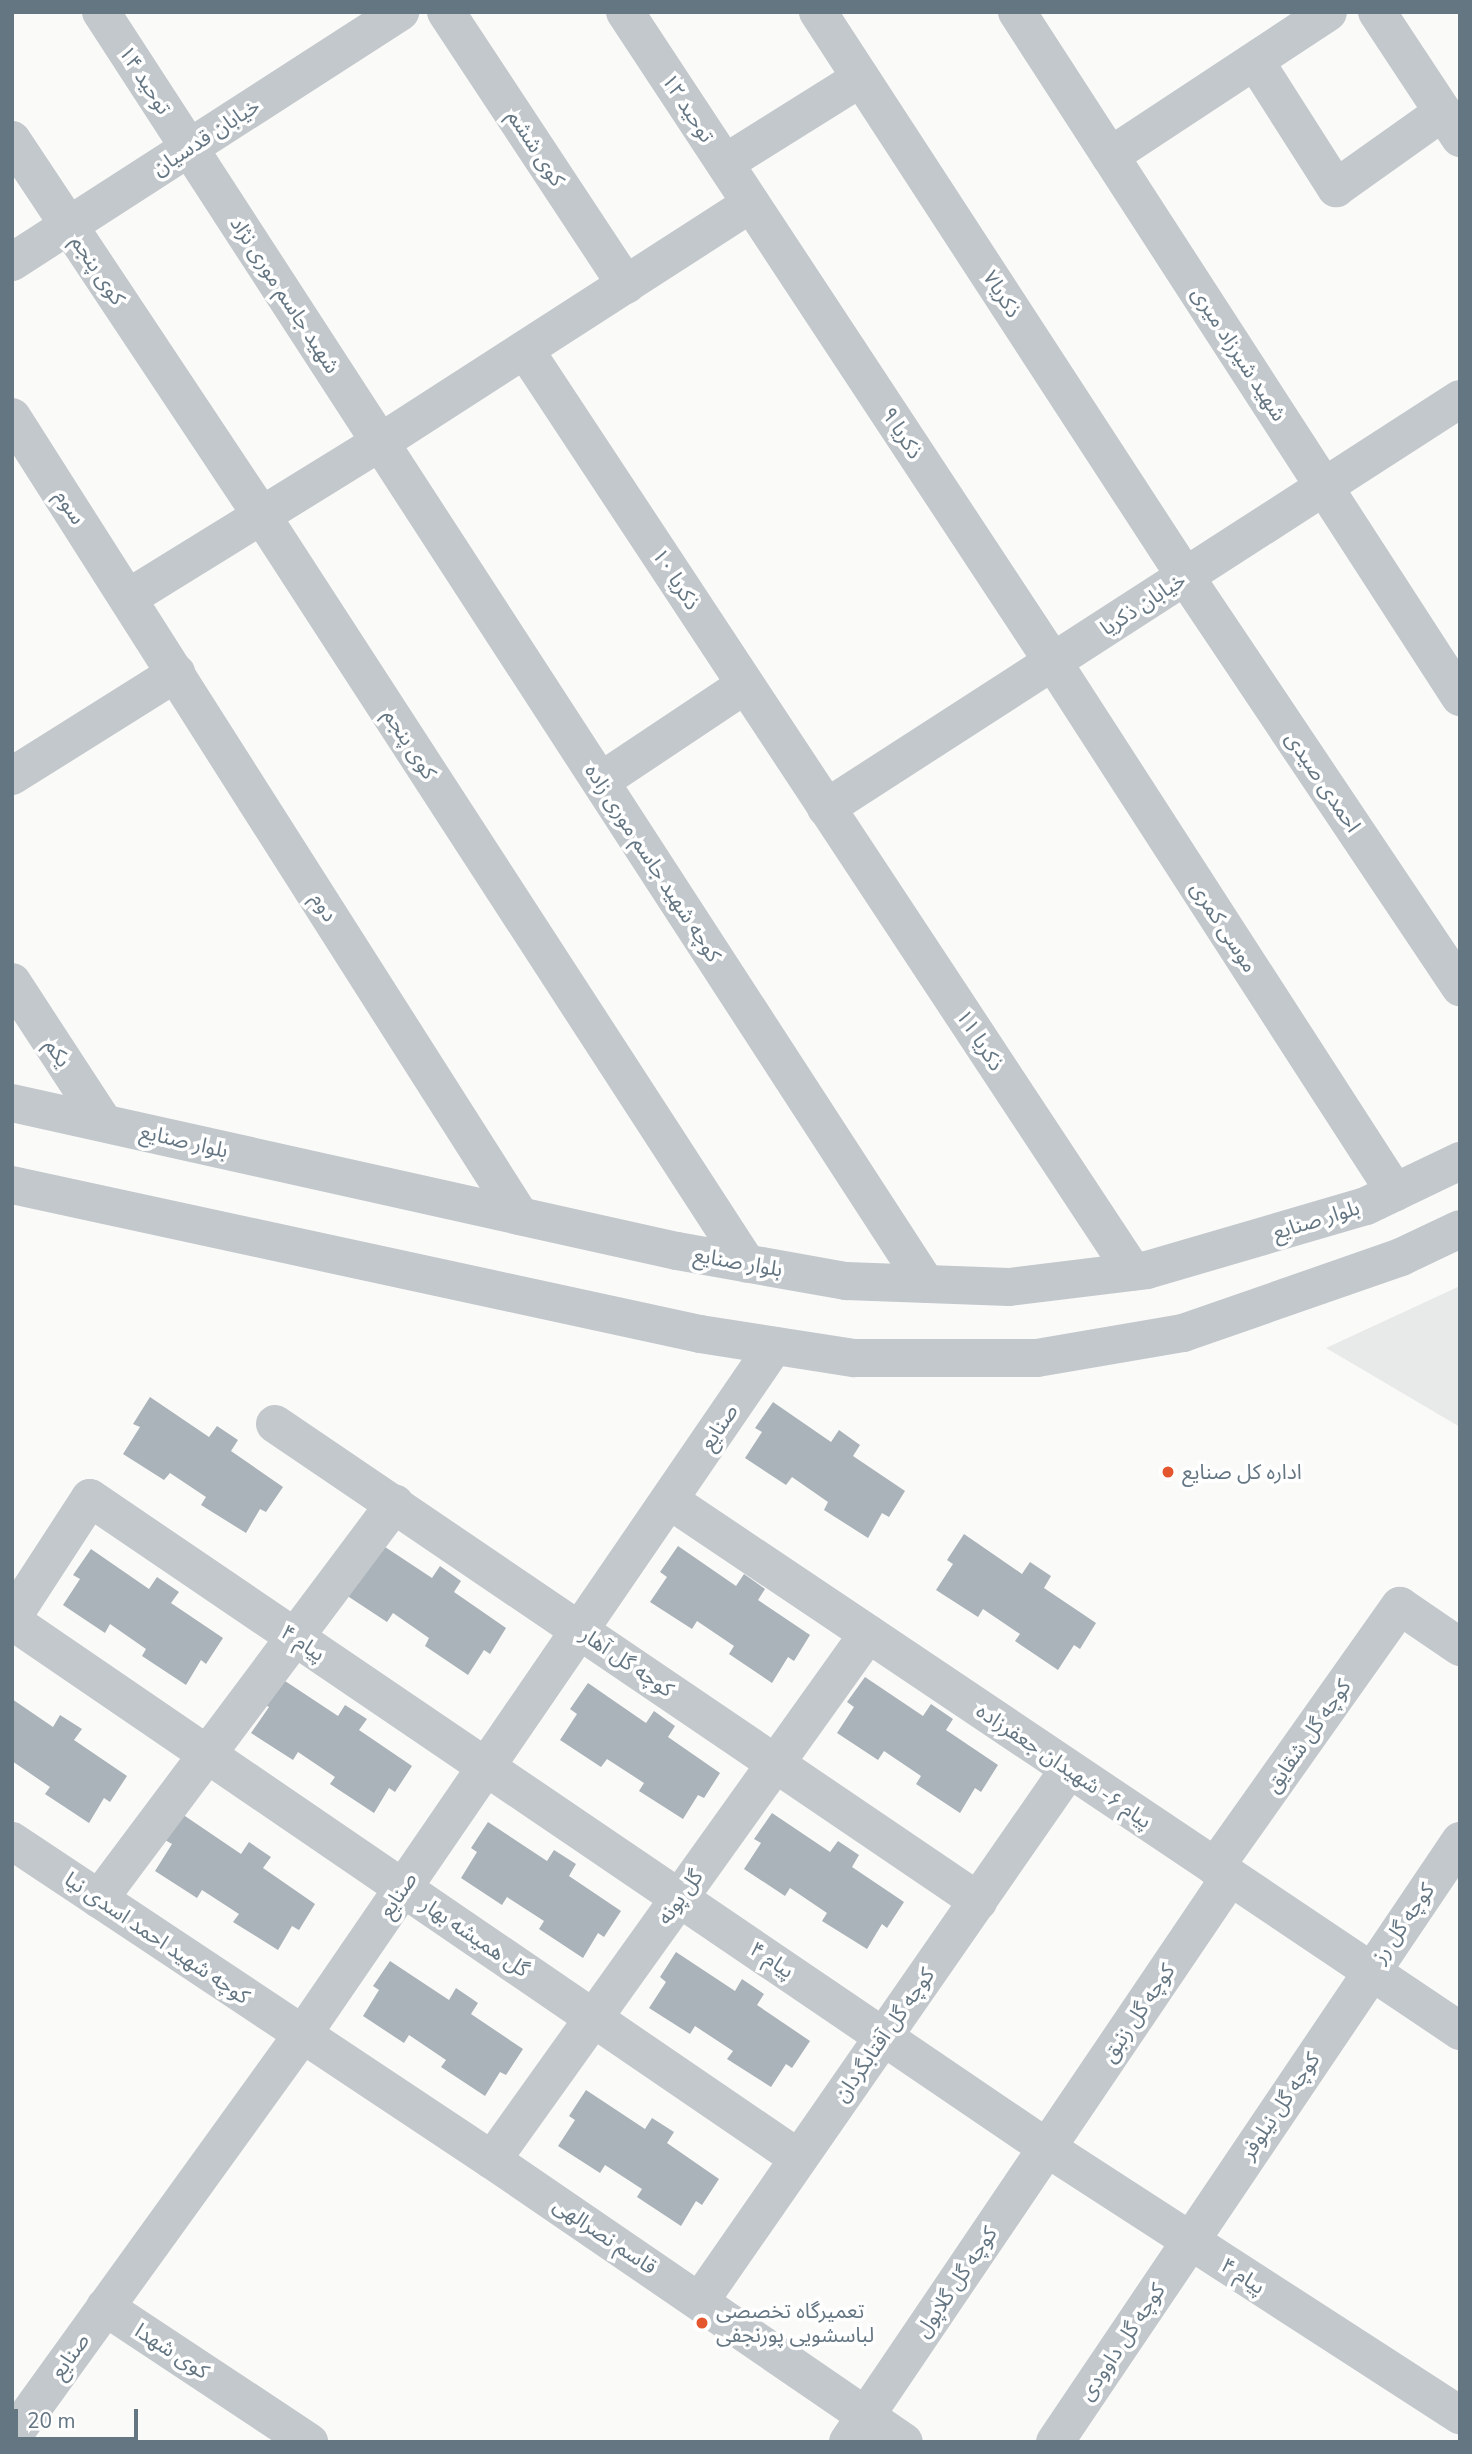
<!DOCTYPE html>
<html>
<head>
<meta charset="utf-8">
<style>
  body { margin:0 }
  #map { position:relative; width:1472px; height:2454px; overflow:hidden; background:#fafaf8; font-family:"Nunito Sans","Noto Sans Arabic",sans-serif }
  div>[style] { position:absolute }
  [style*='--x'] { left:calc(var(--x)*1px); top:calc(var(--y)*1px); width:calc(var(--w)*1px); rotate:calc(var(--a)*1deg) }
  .built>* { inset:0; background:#e8e9e9 }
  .building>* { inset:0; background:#aab3b9 }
  .minor>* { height:38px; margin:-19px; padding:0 19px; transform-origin:19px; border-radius:19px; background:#c3c8cc }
  .dots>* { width:19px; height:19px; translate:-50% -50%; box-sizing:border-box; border:4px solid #fff; border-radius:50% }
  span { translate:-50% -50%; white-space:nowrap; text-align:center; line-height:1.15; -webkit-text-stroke:7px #fff; paint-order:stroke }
  .street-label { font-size:21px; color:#657683 }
  .poi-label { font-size:21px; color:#657683 }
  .left { translate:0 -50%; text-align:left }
  .frame { position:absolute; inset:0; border:14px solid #657683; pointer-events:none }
  .scale { position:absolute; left:14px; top:2409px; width:124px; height:32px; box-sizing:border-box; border:4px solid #657683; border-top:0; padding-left:9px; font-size:21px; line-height:24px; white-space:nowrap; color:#657683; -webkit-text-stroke:5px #fff; paint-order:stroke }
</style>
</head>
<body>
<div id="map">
  <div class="built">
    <i style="clip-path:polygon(1460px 1286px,1460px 1427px,1326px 1348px)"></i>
  </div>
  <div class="building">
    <i style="clip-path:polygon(150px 1397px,209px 1437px,217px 1426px,238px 1440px,231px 1451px,283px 1487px,266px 1512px,260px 1509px,246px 1533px,201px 1505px,206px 1497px,170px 1473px,164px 1480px,123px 1454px,140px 1427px,133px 1424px)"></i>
    <i style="clip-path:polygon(773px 1402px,831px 1442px,839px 1430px,860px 1445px,853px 1456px,905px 1491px,889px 1517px,882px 1513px,868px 1538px,824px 1510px,828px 1502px,792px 1477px,786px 1485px,745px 1458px,762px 1432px,755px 1428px)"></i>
    <i style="clip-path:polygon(964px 1534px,1022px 1574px,1030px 1562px,1051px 1576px,1044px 1588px,1096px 1623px,1080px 1649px,1074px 1645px,1058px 1670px,1015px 1641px,1020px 1634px,983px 1609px,978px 1617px,936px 1590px,953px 1564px,947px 1560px)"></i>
    <i style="clip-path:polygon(373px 1539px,432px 1578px,440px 1566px,461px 1581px,454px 1592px,506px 1628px,490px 1654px,484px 1650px,468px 1675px,425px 1646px,429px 1638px,393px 1613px,387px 1622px,346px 1595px)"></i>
    <i style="clip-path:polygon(678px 1546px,736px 1586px,744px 1574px,765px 1589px,758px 1600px,810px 1635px,794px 1661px,788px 1657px,772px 1683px,729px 1654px,734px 1646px,697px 1621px,692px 1629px,650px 1602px,667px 1577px,660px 1572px)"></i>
    <i style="clip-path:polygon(91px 1549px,149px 1589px,157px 1577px,179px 1592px,171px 1603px,223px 1638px,206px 1664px,201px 1660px,186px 1685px,142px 1656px,146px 1649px,110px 1624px,105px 1633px,63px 1605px,80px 1579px,73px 1575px)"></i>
    <i style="clip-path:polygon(279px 1677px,338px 1716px,345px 1705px,367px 1719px,359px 1730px,412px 1766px,395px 1792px,389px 1788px,374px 1813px,330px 1784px,335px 1777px,298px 1752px,293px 1760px,251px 1733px,269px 1707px,262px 1703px)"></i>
    <i style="clip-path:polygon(865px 1677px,923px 1716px,931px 1704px,953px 1719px,946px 1730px,998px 1765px,981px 1792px,975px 1788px,960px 1813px,916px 1784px,921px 1776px,884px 1751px,878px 1760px,837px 1733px,854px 1707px,847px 1702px)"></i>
    <i style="clip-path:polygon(588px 1683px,646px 1723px,654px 1711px,675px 1726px,668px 1737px,720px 1773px,704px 1798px,698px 1795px,683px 1819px,639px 1791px,644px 1783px,607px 1759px,601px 1767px,560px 1740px,577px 1714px,570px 1709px)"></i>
    <i style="clip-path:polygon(12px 1699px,53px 1727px,60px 1715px,82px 1729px,74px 1740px,127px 1776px,110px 1802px,104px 1798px,89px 1823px,45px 1794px,50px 1787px,12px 1761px)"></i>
    <i style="clip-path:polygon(772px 1813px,830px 1852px,838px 1841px,859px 1855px,852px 1867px,904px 1902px,887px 1928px,882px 1924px,867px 1949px,822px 1921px,827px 1913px,790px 1888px,785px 1896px,744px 1869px,761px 1843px,754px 1839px)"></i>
    <i style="clip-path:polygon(182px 1814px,241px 1854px,249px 1842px,271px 1857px,263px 1868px,315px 1904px,299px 1930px,292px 1926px,278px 1950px,233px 1922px,239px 1914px,202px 1890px,197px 1898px,155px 1871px,172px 1844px,165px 1840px)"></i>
    <i style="clip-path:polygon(488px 1822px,547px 1861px,554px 1850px,576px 1864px,569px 1876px,621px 1911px,604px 1937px,598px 1933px,583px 1958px,539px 1929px,544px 1921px,507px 1897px,502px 1905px,461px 1878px,477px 1852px,471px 1848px)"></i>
    <i style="clip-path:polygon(676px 1952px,735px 1991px,742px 1979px,764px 1994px,757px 2005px,810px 2041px,792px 2068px,786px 2064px,771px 2087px,727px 2059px,733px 2051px,695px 2026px,690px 2034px,649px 2008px,666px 1982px,660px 1977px)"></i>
    <i style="clip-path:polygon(390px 1961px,449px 2000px,456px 1988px,478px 2003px,471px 2014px,523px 2049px,506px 2075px,500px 2072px,485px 2096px,441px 2067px,446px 2060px,409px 2035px,404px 2043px,363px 2016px,379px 1990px,373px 1986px)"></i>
    <i style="clip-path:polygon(586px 2090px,645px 2129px,652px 2118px,674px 2132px,667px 2143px,719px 2179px,702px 2205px,696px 2201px,681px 2226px,637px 2197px,642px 2189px,605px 2165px,600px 2173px,558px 2146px,575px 2120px,569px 2116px)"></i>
  </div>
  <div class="minor">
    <i style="--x:101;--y:12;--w:1516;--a:57.03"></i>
    <i style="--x:446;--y:12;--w:327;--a:56.6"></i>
    <i style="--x:625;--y:12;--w:778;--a:56.64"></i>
    <i style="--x:1053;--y:662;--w:631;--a:57.17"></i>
    <i style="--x:818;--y:12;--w:673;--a:56.95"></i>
    <i style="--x:1185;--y:576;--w:495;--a:56.2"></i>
    <i style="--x:1017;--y:12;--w:816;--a:57.11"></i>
    <i style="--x:1377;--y:12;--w:151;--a:56.6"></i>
    <i style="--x:1255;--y:61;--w:151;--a:57.5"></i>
    <i style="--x:1336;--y:188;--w:131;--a:-35.4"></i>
    <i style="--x:12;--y:140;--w:452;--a:56.4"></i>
    <i style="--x:262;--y:516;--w:891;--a:57.04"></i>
    <i style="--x:1110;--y:156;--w:261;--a:-33.4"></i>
    <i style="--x:725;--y:163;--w:160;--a:-32"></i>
    <i style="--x:12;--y:262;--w:462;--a:-32.8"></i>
    <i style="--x:525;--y:350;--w:1104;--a:56.6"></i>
    <i style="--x:12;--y:417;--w:947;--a:57.55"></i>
    <i style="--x:128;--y:598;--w:297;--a:-31.7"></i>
    <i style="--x:381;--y:442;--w:440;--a:-32.8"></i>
    <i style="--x:12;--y:776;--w:194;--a:-32.1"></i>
    <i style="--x:601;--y:781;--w:173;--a:-33.7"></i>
    <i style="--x:826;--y:808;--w:754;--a:-32.83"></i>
    <i style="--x:12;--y:982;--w:168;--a:56.9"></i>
    <i style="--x:12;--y:1103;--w:681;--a:12.55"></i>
    <i style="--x:677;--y:1251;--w:172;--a:10.1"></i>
    <i style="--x:846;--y:1281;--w:163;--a:2.1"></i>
    <i style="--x:1009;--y:1287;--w:139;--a:-7"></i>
    <i style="--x:1147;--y:1270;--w:228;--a:-16.3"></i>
    <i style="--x:1366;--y:1206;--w:104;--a:-25.6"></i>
    <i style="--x:12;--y:1185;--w:704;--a:12.22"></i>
    <i style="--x:700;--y:1334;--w:156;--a:8.9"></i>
    <i style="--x:854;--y:1358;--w:183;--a:0"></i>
    <i style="--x:1037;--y:1358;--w:148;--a:-9.7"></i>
    <i style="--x:1183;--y:1333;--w:231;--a:-19.2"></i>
    <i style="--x:1401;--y:1257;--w:65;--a:-25.4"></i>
    <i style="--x:275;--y:1424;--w:850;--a:34.16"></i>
    <i style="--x:669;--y:1500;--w:953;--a:33.87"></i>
    <i style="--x:12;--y:1618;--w:143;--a:-57"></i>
    <i style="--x:90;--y:1498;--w:1157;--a:34.18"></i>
    <i style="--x:1047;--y:2148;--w:492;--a:32.9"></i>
    <i style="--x:12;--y:1621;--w:952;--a:34.34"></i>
    <i style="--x:12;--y:1841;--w:576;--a:33.61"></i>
    <i style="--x:492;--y:2160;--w:499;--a:34.4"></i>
    <i style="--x:1215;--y:1867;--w:320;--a:-54.7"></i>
    <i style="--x:1400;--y:1606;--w:73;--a:34.3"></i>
    <i style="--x:99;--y:1899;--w:494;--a:-53.2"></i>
    <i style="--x:492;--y:2160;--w:647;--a:-54.44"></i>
    <i style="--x:700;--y:2301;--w:647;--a:-55.25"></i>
    <i style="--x:105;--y:2307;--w:245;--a:33.5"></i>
    <i style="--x:12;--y:2437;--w:497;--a:-54.2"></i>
    <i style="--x:303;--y:2034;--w:834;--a:-55.6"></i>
    <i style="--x:848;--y:2442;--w:682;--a:-55.94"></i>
    <i style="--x:1055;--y:2442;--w:725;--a:-56.02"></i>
  </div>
  <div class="dots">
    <i style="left:1168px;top:1472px;background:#e4572e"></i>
    <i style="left:702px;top:2323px;background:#e4572e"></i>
  </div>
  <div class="street-label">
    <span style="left:145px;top:80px;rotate:57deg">توحید ۱۴</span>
    <span style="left:688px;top:108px;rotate:57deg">توحید ۱۲</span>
    <span style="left:206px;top:137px;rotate:-33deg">خیابان قدسیان</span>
    <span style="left:536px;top:148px;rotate:57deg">کوی ششم</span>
    <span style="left:98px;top:270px;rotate:56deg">کوی پنجم</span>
    <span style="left:1002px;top:294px;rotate:57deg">ذکریا۷</span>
    <span style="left:285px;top:295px;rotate:57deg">شهید جاسم موری نژاد</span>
    <span style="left:1239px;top:354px;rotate:57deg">شهید شیرزاد میری</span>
    <span style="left:902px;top:433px;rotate:57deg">ذکریا ۹</span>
    <span style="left:70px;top:507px;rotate:57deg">سوم</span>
    <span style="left:676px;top:579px;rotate:57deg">ذکریا ۱۰</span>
    <span style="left:1143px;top:604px;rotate:-33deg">خیابان ذکریا</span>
    <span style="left:410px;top:744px;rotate:57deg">کوی پنجم</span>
    <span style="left:1323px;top:782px;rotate:56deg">احمدی صیدی</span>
    <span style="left:653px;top:863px;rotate:57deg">کوچه شهید جاسم موری زاده</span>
    <span style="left:324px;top:907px;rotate:58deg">دوم</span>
    <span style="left:1224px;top:927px;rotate:57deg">موسی کمری</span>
    <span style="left:980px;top:1040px;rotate:57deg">ذکریا ۱۱</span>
    <span style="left:58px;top:1053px;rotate:57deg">یکم</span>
    <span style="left:184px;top:1141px;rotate:13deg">بلوار صنایع</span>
    <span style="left:1316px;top:1220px;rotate:-17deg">بلوار صنایع</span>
    <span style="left:738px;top:1262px;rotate:10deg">بلوار صنایع</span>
    <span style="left:719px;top:1427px;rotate:-56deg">صنایع</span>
    <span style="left:303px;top:1643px;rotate:34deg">پیام ۴</span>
    <span style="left:627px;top:1662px;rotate:34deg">کوچه گل آهار</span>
    <span style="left:1308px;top:1736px;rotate:-55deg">کوچه گل شقایق</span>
    <span style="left:1064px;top:1766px;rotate:34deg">پیام ۶- شهیدان جعفرزاده</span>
    <span style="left:398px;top:1895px;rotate:-56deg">صنایع</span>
    <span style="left:680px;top:1897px;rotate:-54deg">گل پونه</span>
    <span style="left:1403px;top:1923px;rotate:-55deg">کوچه گل رز</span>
    <span style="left:475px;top:1937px;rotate:34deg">گل همیشه بهار</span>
    <span style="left:157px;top:1938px;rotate:34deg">کوچه شهید احمد اسدی نیا</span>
    <span style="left:772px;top:1960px;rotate:34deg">پیام ۴</span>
    <span style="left:1138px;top:2013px;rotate:-56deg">کوچه گل زنبق</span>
    <span style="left:884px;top:2035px;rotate:-55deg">کوچه گل آفتابگردان</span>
    <span style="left:1280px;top:2106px;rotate:-56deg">کوچه گل نیلوفر</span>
    <span style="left:605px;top:2236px;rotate:34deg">قاسم نصرالهی</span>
    <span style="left:1243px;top:2276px;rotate:33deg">پیام ۴</span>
    <span style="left:956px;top:2282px;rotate:-56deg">کوچه گل گلاپول</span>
    <span style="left:1122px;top:2342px;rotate:-56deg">کوچه گل داوودی</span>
    <span style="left:172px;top:2351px;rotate:33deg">کوی شهدا</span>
    <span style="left:70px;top:2356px;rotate:-54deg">صنایع</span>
  </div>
  <div class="poi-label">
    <span class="left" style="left:1182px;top:1472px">اداره کل صنایع</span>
    <span class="left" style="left:716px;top:2323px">تعمیرگاه تخصصی<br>لباسشویی پورنجفی</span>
  </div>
  <div class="frame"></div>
  <div class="scale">20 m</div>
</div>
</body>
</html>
